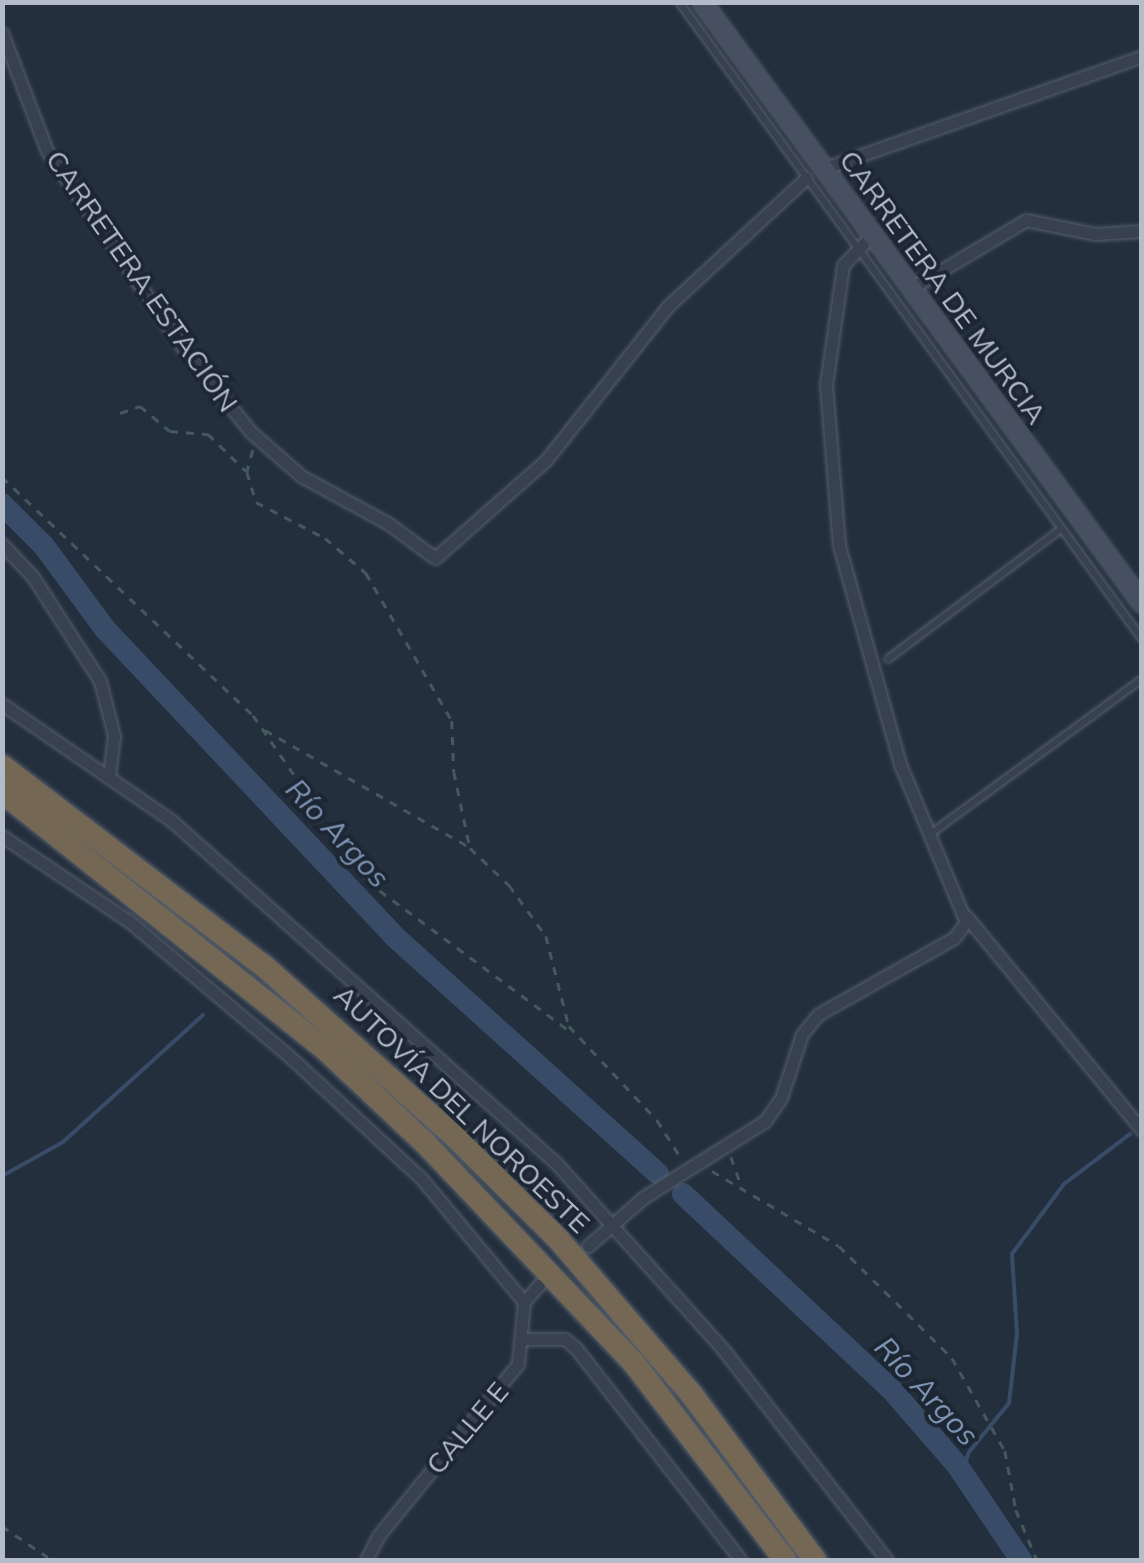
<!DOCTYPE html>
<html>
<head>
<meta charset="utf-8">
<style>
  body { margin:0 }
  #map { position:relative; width:1144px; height:1563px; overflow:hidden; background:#242f3e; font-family:Mulish,sans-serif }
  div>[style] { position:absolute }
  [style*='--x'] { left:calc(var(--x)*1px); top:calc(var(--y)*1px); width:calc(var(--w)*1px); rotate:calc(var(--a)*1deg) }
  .stream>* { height:4px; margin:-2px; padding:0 2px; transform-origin:2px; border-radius:2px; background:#394c67 }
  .river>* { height:22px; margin:-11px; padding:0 11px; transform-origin:11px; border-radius:11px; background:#394c67 }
  .path>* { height:2.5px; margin-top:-1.25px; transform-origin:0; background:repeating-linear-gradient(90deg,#44595c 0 8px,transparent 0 16px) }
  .roads { filter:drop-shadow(0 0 2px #565f6c) drop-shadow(0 0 2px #565f6c) }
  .service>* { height:6px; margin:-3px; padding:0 3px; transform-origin:3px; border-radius:3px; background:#38414e }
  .minor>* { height:11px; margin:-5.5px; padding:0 5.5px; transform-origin:5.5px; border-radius:5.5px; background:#38414e }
  .secondary>* { height:18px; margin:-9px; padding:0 9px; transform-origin:9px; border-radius:9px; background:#465061 }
  .motorway>* { height:22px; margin:-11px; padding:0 11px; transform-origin:11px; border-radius:11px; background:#746855 }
  span { translate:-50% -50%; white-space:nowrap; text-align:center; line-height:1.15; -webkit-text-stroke:8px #1d2633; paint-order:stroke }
  .street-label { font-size:28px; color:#b4bcc9 }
  .water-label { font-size:30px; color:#7c92b1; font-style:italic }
  .frame { position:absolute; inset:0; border:5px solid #b4bcc9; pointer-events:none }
</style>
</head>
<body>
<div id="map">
  <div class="stream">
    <i style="--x:2;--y:1176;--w:70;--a:-29.1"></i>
    <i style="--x:63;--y:1142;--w:189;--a:-42.2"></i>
    <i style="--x:962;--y:1473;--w:22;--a:-72"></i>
    <i style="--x:969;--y:1452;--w:63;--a:-50.8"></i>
    <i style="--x:1009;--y:1403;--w:69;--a:-83.4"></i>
    <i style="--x:1017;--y:1334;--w:80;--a:-93.6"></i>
    <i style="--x:1012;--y:1254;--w:87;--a:-53.4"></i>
    <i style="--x:1064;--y:1184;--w:83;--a:-37.1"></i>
  </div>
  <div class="river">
    <i style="--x:2;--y:504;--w:59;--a:45"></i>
    <i style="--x:44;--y:546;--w:103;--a:53.7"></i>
    <i style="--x:105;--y:629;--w:422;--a:46.7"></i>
    <i style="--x:394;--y:936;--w:355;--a:42"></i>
    <i style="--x:683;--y:1194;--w:285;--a:43.2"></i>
    <i style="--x:891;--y:1389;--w:101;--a:49"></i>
    <i style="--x:957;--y:1465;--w:115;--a:56"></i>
  </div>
  <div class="path">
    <i style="--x:120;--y:413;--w:21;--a:-19"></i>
    <i style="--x:140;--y:406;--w:39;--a:40"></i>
    <i style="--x:170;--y:431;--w:38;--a:5"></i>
    <i style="--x:208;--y:434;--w:53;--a:44.2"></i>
    <i style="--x:253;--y:450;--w:23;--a:105"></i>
    <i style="--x:247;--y:472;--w:31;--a:73"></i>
    <i style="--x:256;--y:502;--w:78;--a:27.6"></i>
    <i style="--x:325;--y:538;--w:54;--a:40.5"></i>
    <i style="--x:366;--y:573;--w:171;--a:59.8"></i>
    <i style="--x:452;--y:721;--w:51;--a:87.8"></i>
    <i style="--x:454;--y:772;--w:78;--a:78.1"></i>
    <i style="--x:470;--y:848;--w:54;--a:43.5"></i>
    <i style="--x:509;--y:885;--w:63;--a:54"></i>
    <i style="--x:546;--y:936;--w:93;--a:75.7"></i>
    <i style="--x:569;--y:1026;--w:129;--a:46.9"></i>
    <i style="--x:657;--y:1120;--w:45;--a:57.7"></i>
    <i style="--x:2;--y:477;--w:346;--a:43.5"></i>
    <i style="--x:253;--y:715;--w:201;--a:55.5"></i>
    <i style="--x:367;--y:881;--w:252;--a:36.5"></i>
    <i style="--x:265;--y:730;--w:235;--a:29.8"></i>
    <i style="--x:731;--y:1157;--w:32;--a:70"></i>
    <i style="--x:712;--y:1171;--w:147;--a:30.6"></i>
    <i style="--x:839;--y:1246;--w:159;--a:44.7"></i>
    <i style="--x:952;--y:1358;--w:107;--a:60.3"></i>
    <i style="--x:1005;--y:1451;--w:60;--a:79.4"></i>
    <i style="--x:1016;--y:1510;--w:54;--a:67.2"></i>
    <i style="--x:2;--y:1526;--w:60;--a:34.2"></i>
  </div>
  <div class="roads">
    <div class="service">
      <i style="--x:679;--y:2;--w:787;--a:53.99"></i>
      <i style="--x:888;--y:659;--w:216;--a:-36.9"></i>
      <i style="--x:929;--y:835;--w:264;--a:-36.2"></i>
    </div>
    <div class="minor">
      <i style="--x:2;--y:33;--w:126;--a:69.1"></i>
      <i style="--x:47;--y:151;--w:239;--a:55.4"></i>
      <i style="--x:183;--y:348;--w:108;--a:51"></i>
      <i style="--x:251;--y:432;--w:67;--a:41.3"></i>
      <i style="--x:301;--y:476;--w:100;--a:28.6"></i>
      <i style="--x:389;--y:524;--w:57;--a:36.5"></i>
      <i style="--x:435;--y:558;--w:148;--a:-41.4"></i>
      <i style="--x:546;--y:460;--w:196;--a:-51.6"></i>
      <i style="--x:668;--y:306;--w:188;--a:-42.8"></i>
      <i style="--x:822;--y:169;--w:339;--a:-19.4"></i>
      <i style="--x:910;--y:289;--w:135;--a:-30.7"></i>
      <i style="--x:1026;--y:220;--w:70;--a:11.5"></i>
      <i style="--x:1095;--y:234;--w:47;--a:-3.7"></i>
      <i style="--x:2;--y:544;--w:45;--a:46.8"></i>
      <i style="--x:33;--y:577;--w:124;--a:57.2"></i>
      <i style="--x:100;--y:681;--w:57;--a:75.7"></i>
      <i style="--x:114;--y:736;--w:40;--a:97.1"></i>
      <i style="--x:2;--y:704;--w:206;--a:34.5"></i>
      <i style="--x:172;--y:821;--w:514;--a:41.69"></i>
      <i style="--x:556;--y:1163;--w:249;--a:48.1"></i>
      <i style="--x:722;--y:1348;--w:269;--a:52.1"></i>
      <i style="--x:2;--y:836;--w:154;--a:33.9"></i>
      <i style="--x:130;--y:922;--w:207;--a:40.1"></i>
      <i style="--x:288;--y:1055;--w:181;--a:42.8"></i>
      <i style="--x:421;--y:1178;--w:161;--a:50.3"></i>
      <i style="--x:966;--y:916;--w:277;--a:50.6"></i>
      <i style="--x:588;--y:1246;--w:74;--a:-41.2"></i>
      <i style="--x:644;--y:1197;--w:143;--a:-32.1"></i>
      <i style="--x:765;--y:1121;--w:28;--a:-55"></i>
      <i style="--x:781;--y:1098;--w:67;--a:-71.8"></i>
      <i style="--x:802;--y:1034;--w:26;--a:-50"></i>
      <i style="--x:819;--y:1014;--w:155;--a:-29.4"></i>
      <i style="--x:954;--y:938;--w:20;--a:-53"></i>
      <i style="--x:966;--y:922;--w:171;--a:-112.7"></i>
      <i style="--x:900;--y:764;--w:226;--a:-105.6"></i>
      <i style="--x:839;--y:546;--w:162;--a:-94.6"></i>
      <i style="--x:826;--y:385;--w:121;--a:-81.9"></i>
      <i style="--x:843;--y:265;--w:40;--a:-46"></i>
      <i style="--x:521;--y:1339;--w:44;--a:0"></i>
      <i style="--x:565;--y:1339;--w:13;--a:39"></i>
      <i style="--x:575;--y:1347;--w:270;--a:52.1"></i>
      <i style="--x:366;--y:1560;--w:28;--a:-63"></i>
      <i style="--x:379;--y:1535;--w:220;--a:-50.9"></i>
      <i style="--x:518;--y:1364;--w:62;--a:-84.5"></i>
      <i style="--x:524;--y:1302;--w:23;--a:-49"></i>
    </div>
    <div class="secondary">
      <i style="--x:702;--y:2;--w:745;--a:53.79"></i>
    </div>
    <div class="motorway">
      <i style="--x:2;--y:766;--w:330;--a:37.4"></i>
      <i style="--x:264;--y:966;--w:255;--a:41.8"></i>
      <i style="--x:454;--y:1136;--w:146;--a:44.7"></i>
      <i style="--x:558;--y:1239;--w:206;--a:49.3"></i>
      <i style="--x:692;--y:1395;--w:206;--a:53.3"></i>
      <i style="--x:2;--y:792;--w:414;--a:38.5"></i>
      <i style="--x:326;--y:1050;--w:136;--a:43.2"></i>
      <i style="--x:425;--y:1143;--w:302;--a:46.5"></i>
      <i style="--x:633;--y:1362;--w:250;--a:52.5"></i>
    </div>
  </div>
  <div class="street-label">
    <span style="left:142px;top:281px;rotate:55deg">CARRETERA ESTACIÓN</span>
    <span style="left:943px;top:287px;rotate:54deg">CARRETERA DE MURCIA</span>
    <span style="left:462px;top:1109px;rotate:44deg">AUTOVÍA DEL NOROESTE</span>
    <span style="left:467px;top:1428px;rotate:-50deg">CALLE E</span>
  </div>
  <div class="water-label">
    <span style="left:338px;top:833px;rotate:47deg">Río Argos</span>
    <span style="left:927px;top:1391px;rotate:47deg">Río Argos</span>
  </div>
  <div class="frame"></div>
</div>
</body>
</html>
